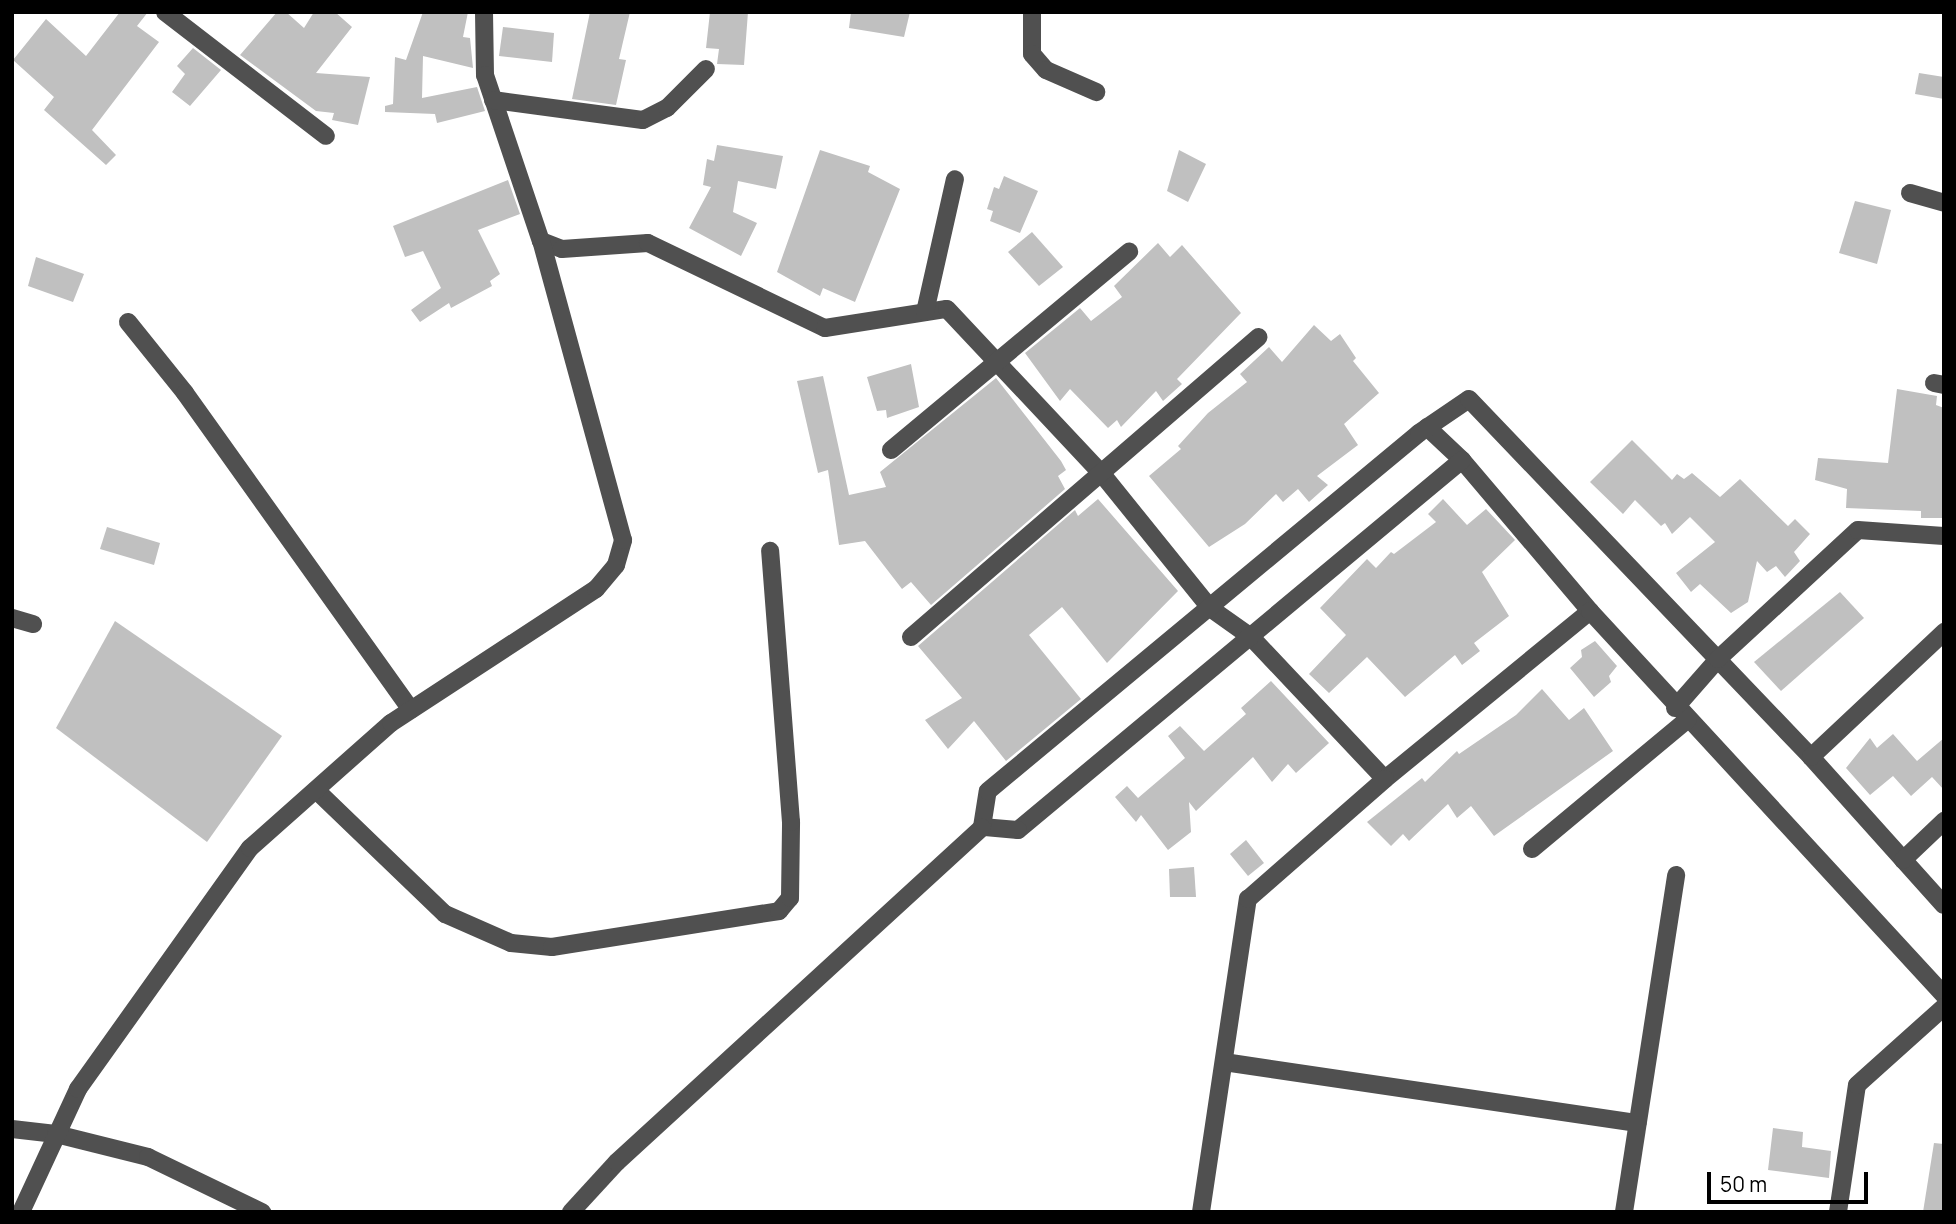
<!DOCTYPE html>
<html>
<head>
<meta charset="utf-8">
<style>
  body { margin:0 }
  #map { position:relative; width:1956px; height:1224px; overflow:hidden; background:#fff; font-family:Manrope,sans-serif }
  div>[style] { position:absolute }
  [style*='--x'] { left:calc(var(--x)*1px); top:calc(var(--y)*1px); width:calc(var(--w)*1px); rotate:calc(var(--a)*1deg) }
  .building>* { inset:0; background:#c0c0c0 }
  .minor>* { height:18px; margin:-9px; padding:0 9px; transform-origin:9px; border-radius:9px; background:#505050 }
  span { translate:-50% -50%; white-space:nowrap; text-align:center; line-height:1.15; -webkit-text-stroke:5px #fff; paint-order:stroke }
  .frame { position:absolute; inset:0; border:14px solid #000; pointer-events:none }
  .scale { position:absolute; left:1707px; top:1172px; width:161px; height:32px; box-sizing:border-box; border:4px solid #000; border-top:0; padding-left:9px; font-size:21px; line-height:24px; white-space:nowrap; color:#000; -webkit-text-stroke:5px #fff; paint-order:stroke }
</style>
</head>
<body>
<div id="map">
  <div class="building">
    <i style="clip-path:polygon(120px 12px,148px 12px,137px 26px,159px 42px,92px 130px,116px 155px,106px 165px,44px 110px,54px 97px,13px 60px,46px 19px,86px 56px)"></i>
    <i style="clip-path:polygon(277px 12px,286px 12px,304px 28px,314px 12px,335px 12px,352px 27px,316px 73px,370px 77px,358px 125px,332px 120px,334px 113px,316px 111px,240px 55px)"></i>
    <i style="clip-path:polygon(423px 12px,468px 12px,463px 37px,470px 38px,473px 68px,423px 56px,422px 98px,477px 87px,485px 111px,437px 123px,435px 114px,385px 112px,385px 106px,393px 104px,395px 57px,406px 60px)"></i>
    <i style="clip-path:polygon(590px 12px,630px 12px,619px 59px,626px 60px,616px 105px,572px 99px)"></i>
    <i style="clip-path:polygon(710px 12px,748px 12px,744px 65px,717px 64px,719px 49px,706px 48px)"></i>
    <i style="clip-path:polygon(851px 12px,910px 12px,904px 37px,849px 28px)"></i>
    <i style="clip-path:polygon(503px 27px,554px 33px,552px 62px,499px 56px)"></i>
    <i style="clip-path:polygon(193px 48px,221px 70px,190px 106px,172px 92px,185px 74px,177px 66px)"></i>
    <i style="clip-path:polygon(1919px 73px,1944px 77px,1944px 99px,1915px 94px)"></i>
    <i style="clip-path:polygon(717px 145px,783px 156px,776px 189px,738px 181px,733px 212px,757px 223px,741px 256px,689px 228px,711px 187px,703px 185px,707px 159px,714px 161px)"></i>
    <i style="clip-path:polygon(820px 150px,870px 166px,868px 172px,900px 189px,855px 302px,823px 288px,820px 296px,777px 272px)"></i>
    <i style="clip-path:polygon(1179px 150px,1206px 164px,1188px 202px,1167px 191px)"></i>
    <i style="clip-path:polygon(1004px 176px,1038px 191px,1020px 233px,990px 221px,993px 211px,987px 209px,994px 187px,999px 189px)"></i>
    <i style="clip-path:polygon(508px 180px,520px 214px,478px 230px,500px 274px,490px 281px,492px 286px,451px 308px,449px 303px,420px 322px,411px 310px,441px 288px,423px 251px,405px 257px,393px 226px)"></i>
    <i style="clip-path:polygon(1855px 201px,1891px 210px,1877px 264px,1839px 253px)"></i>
    <i style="clip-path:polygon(1032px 232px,1063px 267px,1039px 286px,1008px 252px)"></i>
    <i style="clip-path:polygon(1158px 243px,1170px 257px,1182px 245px,1241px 313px,1177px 379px,1182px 384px,1163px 401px,1156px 391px,1121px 427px,1117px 420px,1108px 428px,1070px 389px,1060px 401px,1025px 353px,1080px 308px,1091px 321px,1122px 297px,1114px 286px)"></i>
    <i style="clip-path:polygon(36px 257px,84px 274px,73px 302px,28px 286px)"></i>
    <i style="clip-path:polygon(1314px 325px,1331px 341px,1340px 334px,1356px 358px,1353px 361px,1379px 393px,1344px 424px,1358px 445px,1317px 476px,1328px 485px,1309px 502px,1298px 489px,1283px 502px,1276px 494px,1245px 524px,1209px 547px,1149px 476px,1181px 449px,1178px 446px,1208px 413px,1247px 382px,1240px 374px,1269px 347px,1282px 362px)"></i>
    <i style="clip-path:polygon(911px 364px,919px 407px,887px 418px,886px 410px,877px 411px,867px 377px)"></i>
    <i style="clip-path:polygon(823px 376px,849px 495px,886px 487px,880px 472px,996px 378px,1061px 461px,1066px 470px,1058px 476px,1065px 489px,931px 605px,911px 582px,902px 589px,865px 541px,839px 545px,828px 470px,818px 473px,797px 381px)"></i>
    <i style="clip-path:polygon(1897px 389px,1937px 396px,1936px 405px,1944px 408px,1944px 518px,1921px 518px,1921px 511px,1846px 508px,1847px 489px,1815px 480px,1818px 458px,1888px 463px)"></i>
    <i style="clip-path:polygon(1632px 440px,1672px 480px,1677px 474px,1684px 479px,1692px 473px,1720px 497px,1740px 479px,1788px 526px,1795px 519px,1810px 534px,1794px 552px,1800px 561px,1785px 577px,1776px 566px,1767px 572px,1757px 561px,1748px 602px,1731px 613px,1700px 584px,1691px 592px,1676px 573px,1715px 542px,1690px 517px,1672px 534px,1665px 523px,1661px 526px,1635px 500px,1623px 514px,1590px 482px)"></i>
    <i style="clip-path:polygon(1098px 499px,1178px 591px,1107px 663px,1062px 607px,1029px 635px,1081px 699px,1006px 761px,974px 721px,948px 749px,925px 720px,962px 698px,918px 646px,1075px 510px,1078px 516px)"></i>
    <i style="clip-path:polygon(1443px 499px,1467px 525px,1486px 509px,1515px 540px,1482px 572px,1509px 616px,1474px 643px,1480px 651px,1462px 665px,1455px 655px,1405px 697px,1367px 657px,1329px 693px,1309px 674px,1346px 635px,1320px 608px,1367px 559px,1376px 568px,1391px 552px,1394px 554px,1436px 522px,1428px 514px)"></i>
    <i style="clip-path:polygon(107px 527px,160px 543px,154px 565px,100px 549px)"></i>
    <i style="clip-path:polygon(1840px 592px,1864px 618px,1781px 691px,1754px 662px)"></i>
    <i style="clip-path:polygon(115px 621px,282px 736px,207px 842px,56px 728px)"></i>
    <i style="clip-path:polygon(1595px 641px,1617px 666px,1609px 676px,1611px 682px,1594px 697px,1570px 668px,1582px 657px,1581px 650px)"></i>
    <i style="clip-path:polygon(1271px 681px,1329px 743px,1296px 773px,1288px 764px,1272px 782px,1253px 757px,1196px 811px,1189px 802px,1191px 832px,1168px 850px,1141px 815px,1136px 822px,1115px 797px,1127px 786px,1138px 798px,1185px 758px,1168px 736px,1180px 726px,1204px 751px,1246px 714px,1241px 708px)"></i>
    <i style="clip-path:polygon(1542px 689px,1569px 720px,1584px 708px,1613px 751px,1494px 836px,1471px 806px,1457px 818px,1448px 804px,1409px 841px,1403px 834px,1391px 846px,1367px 822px,1422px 778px,1425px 782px,1457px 751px,1459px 754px,1516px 715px)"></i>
    <i style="clip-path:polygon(1893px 734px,1917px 761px,1944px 738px,1944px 790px,1932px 777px,1911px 796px,1893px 776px,1870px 795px,1846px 768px,1870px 738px,1877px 748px)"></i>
    <i style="clip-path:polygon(1246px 840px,1264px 863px,1248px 876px,1230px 854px)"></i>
    <i style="clip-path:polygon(1194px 867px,1196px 897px,1170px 897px,1169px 869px)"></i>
    <i style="clip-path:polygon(1773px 1128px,1803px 1132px,1802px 1147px,1831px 1151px,1829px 1178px,1768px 1170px)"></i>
    <i style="clip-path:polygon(1934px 1143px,1944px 1144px,1944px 1212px,1923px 1212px)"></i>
  </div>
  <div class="minor">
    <i style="--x:165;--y:12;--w:203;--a:37.6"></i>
    <i style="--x:484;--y:12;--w:63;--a:89.1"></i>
    <i style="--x:485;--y:75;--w:175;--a:71.4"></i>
    <i style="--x:541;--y:241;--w:22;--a:21"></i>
    <i style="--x:562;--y:249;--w:86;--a:-4"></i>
    <i style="--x:648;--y:243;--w:196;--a:25.7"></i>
    <i style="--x:825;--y:328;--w:123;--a:-8.9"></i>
    <i style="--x:947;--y:309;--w:226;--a:46.8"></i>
    <i style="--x:1102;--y:474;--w:172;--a:51.1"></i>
    <i style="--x:1210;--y:608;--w:50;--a:35.3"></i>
    <i style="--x:1251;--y:637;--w:195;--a:46.7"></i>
    <i style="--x:1385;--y:779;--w:265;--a:-39.3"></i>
    <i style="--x:1590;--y:611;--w:198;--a:-130.3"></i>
    <i style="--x:1462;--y:460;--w:48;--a:-136.7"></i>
    <i style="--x:1032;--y:12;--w:42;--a:90"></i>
    <i style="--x:1032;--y:54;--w:21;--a:49"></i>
    <i style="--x:1046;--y:70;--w:55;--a:23.7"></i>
    <i style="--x:493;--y:100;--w:151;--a:7.6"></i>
    <i style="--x:643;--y:120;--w:27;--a:-27"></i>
    <i style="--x:667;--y:108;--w:55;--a:-45"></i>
    <i style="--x:1910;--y:193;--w:35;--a:16"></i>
    <i style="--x:925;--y:312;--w:136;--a:-77.3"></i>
    <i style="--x:128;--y:322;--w:91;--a:51.2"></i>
    <i style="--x:185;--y:393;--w:389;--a:54.5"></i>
    <i style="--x:1934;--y:383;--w:10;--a:11"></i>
    <i style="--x:891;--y:450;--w:310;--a:-39.8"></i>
    <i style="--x:1462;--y:460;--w:578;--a:140.19"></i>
    <i style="--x:1018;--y:830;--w:36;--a:-175"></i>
    <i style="--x:982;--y:827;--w:36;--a:-81"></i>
    <i style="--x:988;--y:791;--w:560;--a:-39.71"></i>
    <i style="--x:1419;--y:433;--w:60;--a:-34.2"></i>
    <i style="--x:1469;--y:399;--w:495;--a:46.3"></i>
    <i style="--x:1811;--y:757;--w:199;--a:48.1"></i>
    <i style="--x:1590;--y:611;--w:522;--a:47.33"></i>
    <i style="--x:12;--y:618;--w:22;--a:16"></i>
    <i style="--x:911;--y:637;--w:459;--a:-40.8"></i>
    <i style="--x:1675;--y:708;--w:65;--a:-48.7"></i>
    <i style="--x:1718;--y:659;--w:190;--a:-42.7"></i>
    <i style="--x:1858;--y:530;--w:86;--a:4"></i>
    <i style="--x:1811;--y:757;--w:183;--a:-43.2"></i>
    <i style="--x:316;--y:790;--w:179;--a:43.9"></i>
    <i style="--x:445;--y:914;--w:72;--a:23.7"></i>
    <i style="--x:511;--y:943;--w:41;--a:5.6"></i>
    <i style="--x:552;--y:947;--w:230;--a:-9"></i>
    <i style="--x:779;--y:911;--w:17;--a:-50"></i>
    <i style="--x:790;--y:898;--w:76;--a:-89.2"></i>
    <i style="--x:791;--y:822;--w:272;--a:-94.4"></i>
    <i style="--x:1532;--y:849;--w:203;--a:-39.8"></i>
    <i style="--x:1903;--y:860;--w:57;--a:-43.6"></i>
    <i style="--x:1224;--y:1062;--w:418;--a:8.4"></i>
    <i style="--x:12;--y:1129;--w:44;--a:6.5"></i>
    <i style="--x:56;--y:1134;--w:95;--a:14"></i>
    <i style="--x:148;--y:1157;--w:127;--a:25.8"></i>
    <i style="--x:21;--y:1212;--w:136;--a:-65.1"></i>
    <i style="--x:78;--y:1089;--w:296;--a:-54.5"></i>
    <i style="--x:250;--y:848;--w:188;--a:-41.6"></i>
    <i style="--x:391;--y:723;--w:245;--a:-33.2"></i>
    <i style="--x:596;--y:589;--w:31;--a:-50"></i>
    <i style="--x:616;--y:565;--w:26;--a:-74"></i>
    <i style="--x:623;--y:540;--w:310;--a:-105.3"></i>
    <i style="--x:571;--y:1212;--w:68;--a:-47.4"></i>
    <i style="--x:617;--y:1162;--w:495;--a:-42.5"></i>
    <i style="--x:1201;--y:1212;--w:317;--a:-81.5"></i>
    <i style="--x:1248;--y:899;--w:182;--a:-41.2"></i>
    <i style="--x:1624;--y:1212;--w:341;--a:-81.2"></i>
    <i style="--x:1838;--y:1212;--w:128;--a:-81.5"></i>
    <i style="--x:1857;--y:1085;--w:117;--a:-41.9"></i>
  </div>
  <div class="frame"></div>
  <div class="scale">50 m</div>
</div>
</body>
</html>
